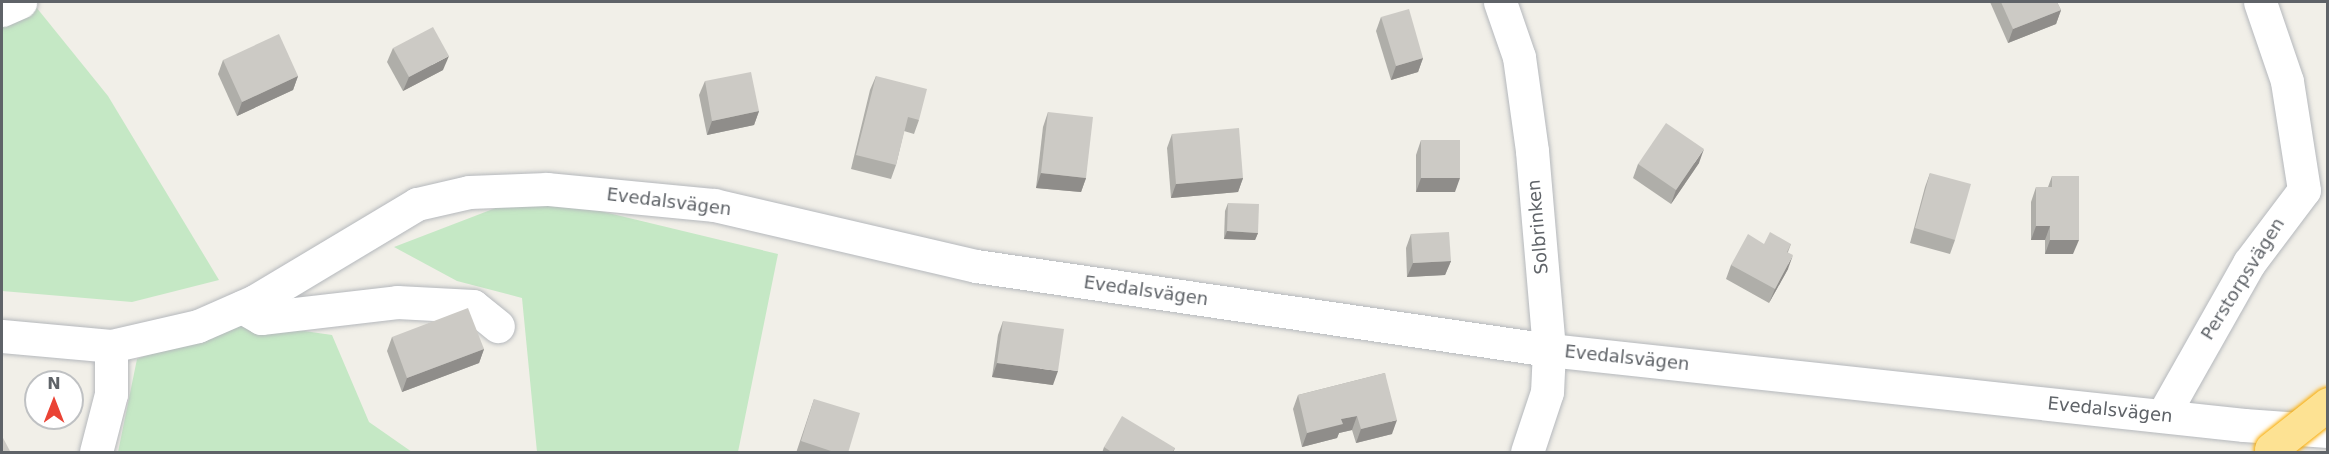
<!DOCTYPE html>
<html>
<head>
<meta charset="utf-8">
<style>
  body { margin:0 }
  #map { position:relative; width:2329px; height:454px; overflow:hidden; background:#f1efe8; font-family:"DejaVu Sans",sans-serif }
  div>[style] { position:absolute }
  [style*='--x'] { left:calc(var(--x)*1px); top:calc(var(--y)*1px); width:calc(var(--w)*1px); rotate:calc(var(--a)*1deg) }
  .green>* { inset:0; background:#c5e8c5 }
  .roads { filter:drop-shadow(0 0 2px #b5b8bc) drop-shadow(0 0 2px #b5b8bc) }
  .minor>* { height:33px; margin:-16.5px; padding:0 16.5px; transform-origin:16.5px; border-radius:16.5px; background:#fff }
  .bridges { filter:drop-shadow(0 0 2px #f9ab00) drop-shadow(0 0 2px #f9ab00) }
  .highway-bridge>* { height:33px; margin:-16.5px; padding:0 16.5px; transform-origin:16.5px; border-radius:16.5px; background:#fde293 }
  .wall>* { inset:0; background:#afaea9 }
  .shaded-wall>* { inset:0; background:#8f8d8a }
  .building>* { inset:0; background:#cccac5 }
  span { translate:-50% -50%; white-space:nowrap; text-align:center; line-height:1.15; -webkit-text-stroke:6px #fff; paint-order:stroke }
  .street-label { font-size:18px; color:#5f6368 }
  .frame { position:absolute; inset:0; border:3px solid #5f6368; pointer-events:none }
  .north { position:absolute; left:24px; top:370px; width:60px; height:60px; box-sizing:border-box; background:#fff; border:2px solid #bfc1c3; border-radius:50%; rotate:0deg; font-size:16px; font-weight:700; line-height:24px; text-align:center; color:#5f6368 }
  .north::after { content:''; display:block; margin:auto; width:21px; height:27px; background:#ea4335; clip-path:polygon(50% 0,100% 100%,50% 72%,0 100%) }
</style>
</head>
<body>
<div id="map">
  <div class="green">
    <i style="clip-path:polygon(32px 2px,108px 96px,219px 280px,132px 302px,2px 291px,2px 18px)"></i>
    <i style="clip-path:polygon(511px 202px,600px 211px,778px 254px,738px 452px,537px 452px,522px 298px,457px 281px,394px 247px)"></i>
    <i style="clip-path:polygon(234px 321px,332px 335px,369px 422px,412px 452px,118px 452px,137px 359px)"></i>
  </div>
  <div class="roads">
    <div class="minor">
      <i style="--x:1500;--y:2;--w:58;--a:70.9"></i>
      <i style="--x:1519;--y:57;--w:95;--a:82.1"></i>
      <i style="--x:1532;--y:151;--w:200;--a:85.1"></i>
      <i style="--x:1549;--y:350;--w:42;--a:92.7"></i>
      <i style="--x:1547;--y:392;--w:63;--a:108.4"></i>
      <i style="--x:2;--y:10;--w:20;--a:-24"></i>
      <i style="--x:242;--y:307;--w:22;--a:30"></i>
      <i style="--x:261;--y:318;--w:137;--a:-6.7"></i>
      <i style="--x:397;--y:302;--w:76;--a:3"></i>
      <i style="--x:473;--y:306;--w:32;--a:39"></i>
      <i style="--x:2;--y:336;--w:109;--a:5.2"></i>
      <i style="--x:111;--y:346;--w:89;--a:-12.9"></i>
      <i style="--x:198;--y:326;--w:62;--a:-23.7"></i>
      <i style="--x:255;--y:301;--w:189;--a:-30.9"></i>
      <i style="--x:417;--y:204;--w:53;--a:-13"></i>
      <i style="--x:469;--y:192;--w:78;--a:-2.2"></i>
      <i style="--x:547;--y:189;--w:168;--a:5.5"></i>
      <i style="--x:714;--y:205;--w:269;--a:13.1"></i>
      <i style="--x:976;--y:266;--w:579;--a:8.34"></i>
      <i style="--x:1549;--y:350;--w:699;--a:6.16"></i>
      <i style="--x:2244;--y:425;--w:84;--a:4.1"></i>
      <i style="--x:2163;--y:415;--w:175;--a:-60.5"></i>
      <i style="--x:2249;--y:263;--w:91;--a:-53"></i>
      <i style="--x:2304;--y:190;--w:110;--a:-98.9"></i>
      <i style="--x:2287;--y:81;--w:83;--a:-108.9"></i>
      <i style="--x:96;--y:452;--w:60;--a:-75.5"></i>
      <i style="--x:111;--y:394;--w:48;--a:-90"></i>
    </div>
  </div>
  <div class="bridges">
    <div class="highway-bridge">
      <i style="--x:2271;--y:449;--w:73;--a:-38.3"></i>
    </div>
  </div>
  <div class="wall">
    <i style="clip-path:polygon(1990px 2px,2057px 2px,2061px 10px,2056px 24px,2008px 43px)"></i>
    <i style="clip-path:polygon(1381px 17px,1423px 58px,1418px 72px,1391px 80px,1376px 31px)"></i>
    <i style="clip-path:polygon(393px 48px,443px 70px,403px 91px,387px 62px)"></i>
    <i style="clip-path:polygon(223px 60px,298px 76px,293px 90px,237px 116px,218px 74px)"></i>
    <i style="clip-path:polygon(876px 76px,919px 120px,914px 134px,904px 131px,896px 165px,891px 179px,851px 169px,870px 90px)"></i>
    <i style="clip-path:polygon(705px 81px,759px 111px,754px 125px,707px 135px,699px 95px)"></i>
    <i style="clip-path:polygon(1048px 112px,1086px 178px,1081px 192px,1036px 188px,1043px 127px)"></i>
    <i style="clip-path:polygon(1172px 134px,1243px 178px,1238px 192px,1171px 198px,1167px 148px)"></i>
    <i style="clip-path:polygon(1421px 140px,1455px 192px,1416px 192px,1416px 155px)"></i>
    <i style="clip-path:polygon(1699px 163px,1671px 204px,1633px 178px,1638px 164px)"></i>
    <i style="clip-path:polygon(1930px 173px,1955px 240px,1950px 254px,1910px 243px,1925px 187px)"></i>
    <i style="clip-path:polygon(2052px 176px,2073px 254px,2045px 254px,2045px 240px,2031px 240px,2031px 202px,2036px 187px,2048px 187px)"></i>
    <i style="clip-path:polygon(1228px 203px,1258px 233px,1255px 240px,1224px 239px,1225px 211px)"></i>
    <i style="clip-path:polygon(1411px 234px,1451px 261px,1445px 275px,1407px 277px,1406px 248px)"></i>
    <i style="clip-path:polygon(1764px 244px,1791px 244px,1788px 252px,1788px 269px,1769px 303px,1726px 279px,1731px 265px)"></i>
    <i style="clip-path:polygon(1003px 321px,1053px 385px,992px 377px,998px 335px)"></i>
    <i style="clip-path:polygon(392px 337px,484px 349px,479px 363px,402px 392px,387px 351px)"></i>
    <i style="clip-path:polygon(1385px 373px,1392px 434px,1356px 443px,1352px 430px,1339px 433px,1337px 438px,1302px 447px,1293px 409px,1298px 395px)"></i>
    <i style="clip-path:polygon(814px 399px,848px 453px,796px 453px)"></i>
    <i style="clip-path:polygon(1104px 447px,1175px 448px,1173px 453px,1102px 453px)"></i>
  </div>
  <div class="shaded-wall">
    <i style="clip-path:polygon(2061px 10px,2056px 24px,2008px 43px,2013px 29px)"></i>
    <i style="clip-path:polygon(449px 56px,443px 70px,403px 91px,409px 77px)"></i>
    <i style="clip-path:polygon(1423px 58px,1418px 72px,1391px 80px,1396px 66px)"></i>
    <i style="clip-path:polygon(298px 76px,293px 90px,237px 116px,242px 102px)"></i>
    <i style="clip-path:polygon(759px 111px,754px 125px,707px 135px,712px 121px)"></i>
    <i style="clip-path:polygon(1704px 149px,1699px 163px,1671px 204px,1676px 190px)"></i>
    <i style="clip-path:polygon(1041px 173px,1086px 178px,1081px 192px,1036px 188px)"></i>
    <i style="clip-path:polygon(1243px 178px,1238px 192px,1171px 198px,1176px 184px)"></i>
    <i style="clip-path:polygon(1421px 178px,1460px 178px,1455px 192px,1416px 192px)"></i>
    <i style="clip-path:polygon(2036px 226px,2050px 226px,2045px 240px,2031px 240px)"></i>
    <i style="clip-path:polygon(1227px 231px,1258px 233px,1255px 240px,1224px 239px)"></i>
    <i style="clip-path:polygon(2050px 240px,2079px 240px,2073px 254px,2045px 254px)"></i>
    <i style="clip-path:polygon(1793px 255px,1788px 269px,1769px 303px,1775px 289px)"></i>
    <i style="clip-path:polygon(1451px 261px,1445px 275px,1407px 277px,1413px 263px)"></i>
    <i style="clip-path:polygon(484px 349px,479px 363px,402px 392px,407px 378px)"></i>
    <i style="clip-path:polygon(997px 363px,1058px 371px,1053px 385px,992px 377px)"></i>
    <i style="clip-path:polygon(1357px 416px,1352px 430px,1339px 433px,1337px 438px,1302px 447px,1307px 433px,1341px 419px)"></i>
    <i style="clip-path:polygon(1397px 420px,1392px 434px,1356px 443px,1361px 429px)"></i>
  </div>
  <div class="building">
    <i style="clip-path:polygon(2001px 2px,2057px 2px,2061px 10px,2013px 29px)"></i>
    <i style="clip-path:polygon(1409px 9px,1423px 58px,1396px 66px,1381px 17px)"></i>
    <i style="clip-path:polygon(433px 27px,449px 56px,409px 77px,393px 48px)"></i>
    <i style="clip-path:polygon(279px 34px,298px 76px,242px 102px,223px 60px)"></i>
    <i style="clip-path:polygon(751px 72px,759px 111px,712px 121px,705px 81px)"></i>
    <i style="clip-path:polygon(876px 76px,927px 89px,919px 120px,908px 117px,896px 165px,856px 155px)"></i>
    <i style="clip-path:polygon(1048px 112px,1093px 117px,1086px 178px,1041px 173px)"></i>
    <i style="clip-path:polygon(1666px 123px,1704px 149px,1676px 190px,1638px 164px)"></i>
    <i style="clip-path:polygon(1239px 128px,1243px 178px,1176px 184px,1172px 134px)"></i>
    <i style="clip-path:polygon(1421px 140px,1460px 140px,1460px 178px,1421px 178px)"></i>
    <i style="clip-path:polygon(1930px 173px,1971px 184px,1955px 240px,1915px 228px)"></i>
    <i style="clip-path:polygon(2052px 176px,2079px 176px,2079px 240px,2050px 240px,2050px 226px,2036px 226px,2036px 187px,2052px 187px)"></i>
    <i style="clip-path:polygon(1228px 203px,1259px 204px,1258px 233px,1227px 231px)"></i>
    <i style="clip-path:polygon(1449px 232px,1451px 261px,1413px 263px,1411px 234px)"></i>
    <i style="clip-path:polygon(1770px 232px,1791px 244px,1787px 252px,1793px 255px,1775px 289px,1731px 265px,1748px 234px,1764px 244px)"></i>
    <i style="clip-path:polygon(468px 308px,484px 349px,407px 378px,392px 337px)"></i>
    <i style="clip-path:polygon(1003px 321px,1064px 329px,1058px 371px,997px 363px)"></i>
    <i style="clip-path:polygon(1385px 373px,1397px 420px,1361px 429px,1357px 416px,1341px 419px,1343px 424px,1307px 433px,1298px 395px)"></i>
    <i style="clip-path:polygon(814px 399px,860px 413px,848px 453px,837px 453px,801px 441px)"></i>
    <i style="clip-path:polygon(1122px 416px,1175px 448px,1172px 453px,1113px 453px,1104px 447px)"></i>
    <i style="clip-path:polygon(2px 436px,11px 453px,2px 453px)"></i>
  </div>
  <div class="street-label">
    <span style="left:669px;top:202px;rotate:7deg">Evedalsvägen</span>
    <span style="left:1538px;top:227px;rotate:-95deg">Solbrinken</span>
    <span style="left:2243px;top:279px;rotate:-58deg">Perstorpsvägen</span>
    <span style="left:1146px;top:291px;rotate:8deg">Evedalsvägen</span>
    <span style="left:1627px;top:358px;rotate:6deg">Evedalsvägen</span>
    <span style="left:2110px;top:410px;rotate:6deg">Evedalsvägen</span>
  </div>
  <div class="frame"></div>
  <div class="north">N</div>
</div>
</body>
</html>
